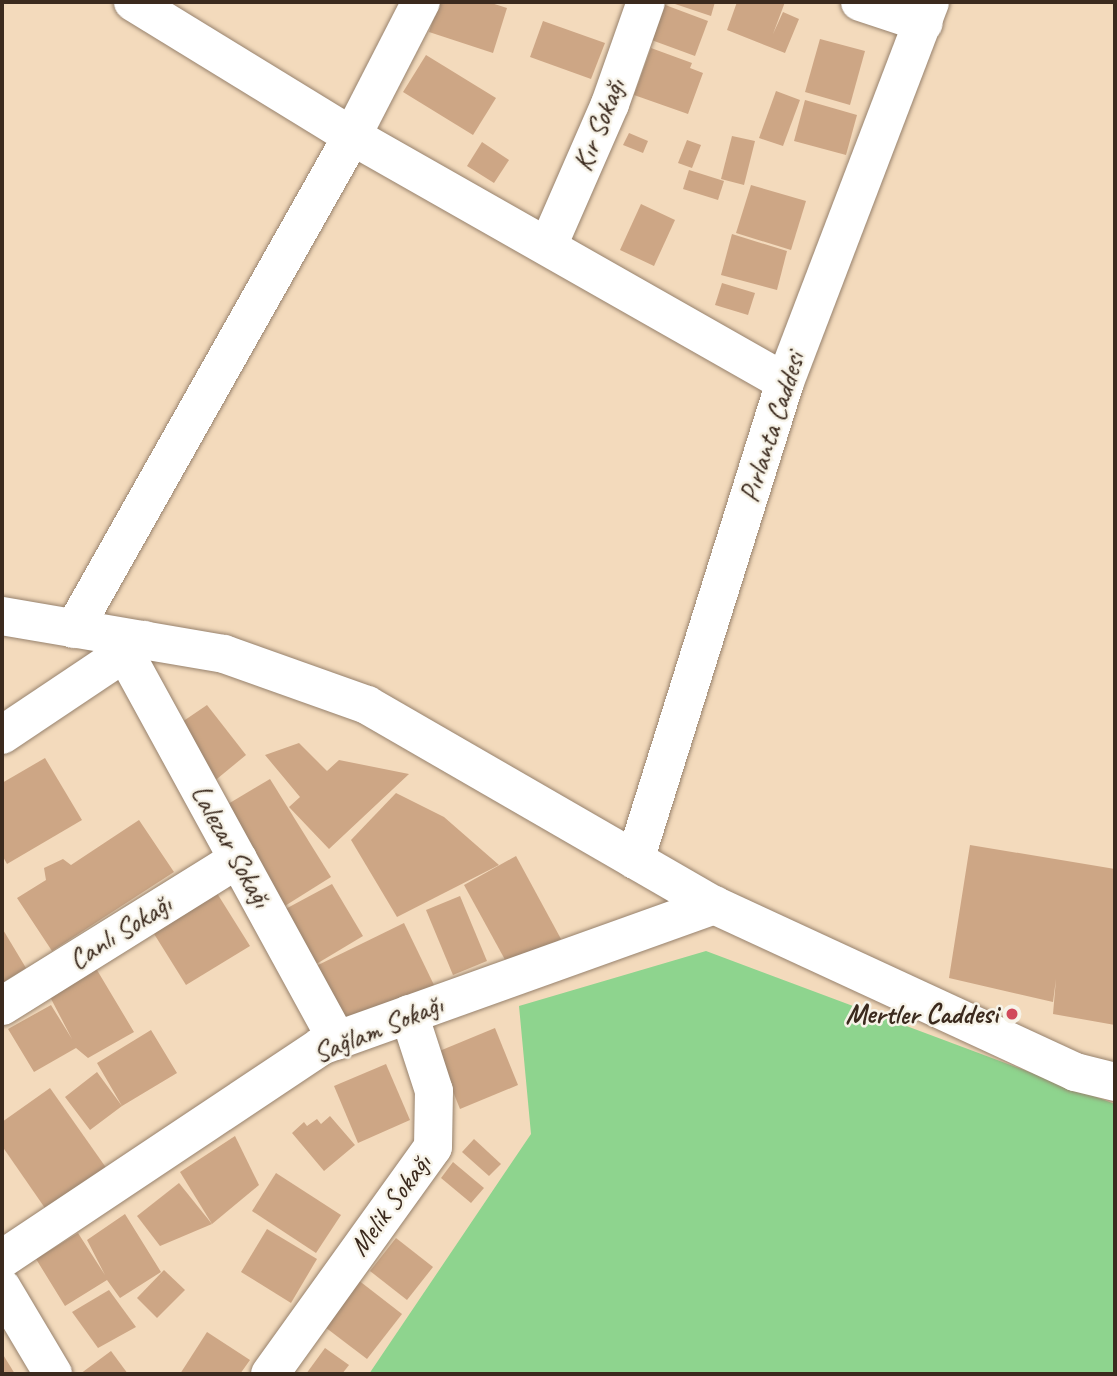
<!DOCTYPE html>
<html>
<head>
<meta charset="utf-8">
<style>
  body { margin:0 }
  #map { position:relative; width:1117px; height:1376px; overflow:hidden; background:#f3dabc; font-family:Caveat,sans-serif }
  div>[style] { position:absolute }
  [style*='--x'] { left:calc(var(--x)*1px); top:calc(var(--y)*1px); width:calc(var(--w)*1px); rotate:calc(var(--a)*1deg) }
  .green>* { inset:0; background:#8ed48e }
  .building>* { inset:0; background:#cda685 }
  .roads { filter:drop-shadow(0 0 2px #97826d) drop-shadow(0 0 2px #97826d) }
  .minor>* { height:38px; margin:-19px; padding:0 19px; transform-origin:19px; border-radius:19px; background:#fff }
  .dots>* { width:19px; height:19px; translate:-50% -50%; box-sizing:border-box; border:4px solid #f7f3e8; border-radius:50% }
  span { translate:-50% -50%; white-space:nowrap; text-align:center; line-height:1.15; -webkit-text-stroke:5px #f7f3e8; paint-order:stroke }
  .street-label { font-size:28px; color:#3b2a1e }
  .poi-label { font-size:28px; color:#3b2a1e; font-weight:700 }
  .right { translate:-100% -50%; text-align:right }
  .frame { position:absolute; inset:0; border:4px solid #3b2a1e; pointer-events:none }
</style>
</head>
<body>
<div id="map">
  <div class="green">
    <i style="clip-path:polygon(706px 951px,1115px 1104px,1115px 1374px,369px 1374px,531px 1134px,519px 1006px)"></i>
  </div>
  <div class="building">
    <i style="clip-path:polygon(439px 2px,488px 2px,507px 8px,493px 53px,429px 32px)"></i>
    <i style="clip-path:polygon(669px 2px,715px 2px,711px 16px)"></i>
    <i style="clip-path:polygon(737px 2px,785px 2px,773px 34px,783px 12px,799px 19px,785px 53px,727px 30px)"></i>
    <i style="clip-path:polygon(660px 3px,708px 21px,695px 56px,646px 38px)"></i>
    <i style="clip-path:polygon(543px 21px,605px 43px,591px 79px,530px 57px)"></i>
    <i style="clip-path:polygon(820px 39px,865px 51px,850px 105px,805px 92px)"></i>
    <i style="clip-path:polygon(651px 48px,692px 63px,690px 68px,703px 73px,688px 114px,634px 95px)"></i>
    <i style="clip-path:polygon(426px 55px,496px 98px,473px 135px,403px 92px)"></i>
    <i style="clip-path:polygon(776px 91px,800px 100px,783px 146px,759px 138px)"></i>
    <i style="clip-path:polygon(805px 100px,857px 115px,846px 155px,794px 141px)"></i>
    <i style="clip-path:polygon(629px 133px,648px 141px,643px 153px,623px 145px)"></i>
    <i style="clip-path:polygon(732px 136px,755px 141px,744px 185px,721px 179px)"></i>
    <i style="clip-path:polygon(687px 140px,701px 145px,692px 168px,678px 163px)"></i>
    <i style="clip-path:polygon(482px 142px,509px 160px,494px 183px,467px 166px)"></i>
    <i style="clip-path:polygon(689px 170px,724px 181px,718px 200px,683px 189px)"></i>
    <i style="clip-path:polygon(751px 185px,806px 201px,791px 250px,736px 233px)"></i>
    <i style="clip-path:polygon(641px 204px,675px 220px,654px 266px,620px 250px)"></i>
    <i style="clip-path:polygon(732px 234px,787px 251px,777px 290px,721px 275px)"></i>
    <i style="clip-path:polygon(722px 283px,755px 293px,748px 315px,715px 305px)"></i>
    <i style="clip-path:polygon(207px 705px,246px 755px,212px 783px,182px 722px)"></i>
    <i style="clip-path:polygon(299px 743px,327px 771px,339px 760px,409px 774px,329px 849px,289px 807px,300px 797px,265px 755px)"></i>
    <i style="clip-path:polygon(45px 758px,82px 820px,7px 864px,2px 855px,2px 783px)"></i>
    <i style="clip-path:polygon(270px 779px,331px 877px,280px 909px,218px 810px)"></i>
    <i style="clip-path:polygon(396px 793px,444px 817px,499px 865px,397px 917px,351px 840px)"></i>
    <i style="clip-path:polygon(139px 820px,174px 872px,52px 951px,17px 898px,46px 880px,44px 868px,63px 859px,71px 865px)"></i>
    <i style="clip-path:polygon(970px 845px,1115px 869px,1115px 1025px,1053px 1014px,1056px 979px,1053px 1002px,949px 978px)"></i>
    <i style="clip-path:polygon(516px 856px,561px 939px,509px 967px,464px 885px)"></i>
    <i style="clip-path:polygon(332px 884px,363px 936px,308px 969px,278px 913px)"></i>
    <i style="clip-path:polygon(215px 890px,250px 946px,186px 985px,151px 929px)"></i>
    <i style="clip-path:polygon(460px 896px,487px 961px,453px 975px,426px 910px)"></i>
    <i style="clip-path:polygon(404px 923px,434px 985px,344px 1029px,314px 967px)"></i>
    <i style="clip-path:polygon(2px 928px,26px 968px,2px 983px)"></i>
    <i style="clip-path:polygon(94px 965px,134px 1032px,88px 1058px,76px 1048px,34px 1072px,8px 1029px,51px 1005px,72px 1039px,48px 993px)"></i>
    <i style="clip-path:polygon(495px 1028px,518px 1085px,460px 1109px,437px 1052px)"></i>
    <i style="clip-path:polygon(151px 1030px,177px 1073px,122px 1106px,90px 1130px,65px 1097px,97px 1072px,122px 1106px,97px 1063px)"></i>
    <i style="clip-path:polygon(386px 1064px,410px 1120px,358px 1143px,334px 1086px)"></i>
    <i style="clip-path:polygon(50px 1088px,107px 1169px,47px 1211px,2px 1146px,2px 1122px)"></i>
    <i style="clip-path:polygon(330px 1116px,355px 1145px,324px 1171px,292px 1133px,304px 1122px,307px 1126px,317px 1119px,321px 1124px)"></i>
    <i style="clip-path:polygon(235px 1136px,259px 1185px,212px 1224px,180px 1172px)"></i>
    <i style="clip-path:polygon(474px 1139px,501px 1164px,489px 1176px,462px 1152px)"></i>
    <i style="clip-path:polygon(453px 1162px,484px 1188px,471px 1203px,441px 1178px)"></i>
    <i style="clip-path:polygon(276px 1173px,341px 1215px,316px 1253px,252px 1211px)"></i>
    <i style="clip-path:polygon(179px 1183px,212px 1224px,160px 1246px,137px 1216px)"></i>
    <i style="clip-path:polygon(125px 1214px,161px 1272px,120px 1298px,107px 1280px,65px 1306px,36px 1259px,78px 1233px,105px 1275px,87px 1240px)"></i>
    <i style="clip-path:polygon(267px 1229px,317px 1259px,291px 1303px,241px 1272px)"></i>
    <i style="clip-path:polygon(396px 1238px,433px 1267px,407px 1300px,370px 1271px)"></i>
    <i style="clip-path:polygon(164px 1270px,185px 1290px,157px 1318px,137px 1298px)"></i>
    <i style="clip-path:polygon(353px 1276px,402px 1314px,367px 1359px,317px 1321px)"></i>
    <i style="clip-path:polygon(109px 1290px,136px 1327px,98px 1348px,72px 1312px)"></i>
    <i style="clip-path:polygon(207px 1332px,250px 1360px,240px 1374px,180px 1374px)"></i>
    <i style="clip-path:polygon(325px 1348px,349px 1365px,342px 1374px,306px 1374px)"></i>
    <i style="clip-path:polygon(111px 1351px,128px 1374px,80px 1374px)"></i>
    <i style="clip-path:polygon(2px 1353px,15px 1374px,2px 1374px)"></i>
  </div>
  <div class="roads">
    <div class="minor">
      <i style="--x:133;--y:2;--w:257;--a:31.5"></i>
      <i style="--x:352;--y:136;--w:498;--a:29.6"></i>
      <i style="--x:860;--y:2;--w:67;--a:18.2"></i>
      <i style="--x:548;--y:246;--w:155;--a:-66.4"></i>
      <i style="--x:610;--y:104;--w:108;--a:-70.6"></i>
      <i style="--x:2;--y:616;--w:225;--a:9.7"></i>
      <i style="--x:224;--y:654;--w:152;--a:19.6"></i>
      <i style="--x:367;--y:705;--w:401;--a:30"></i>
      <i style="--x:714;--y:905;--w:398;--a:24.8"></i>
      <i style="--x:1075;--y:1072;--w:41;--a:14"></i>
      <i style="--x:74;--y:629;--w:566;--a:-60.58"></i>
      <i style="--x:352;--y:136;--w:151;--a:-62.8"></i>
      <i style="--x:125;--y:653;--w:442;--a:61.3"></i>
      <i style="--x:2;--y:735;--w:171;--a:-33.8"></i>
      <i style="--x:635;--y:860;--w:501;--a:-72.58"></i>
      <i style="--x:785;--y:382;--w:407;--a:-69.1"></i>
      <i style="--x:2;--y:1006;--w:278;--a:-31.9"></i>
      <i style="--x:2;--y:1259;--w:384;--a:-33.7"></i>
      <i style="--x:321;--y:1046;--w:418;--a:-19.7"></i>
      <i style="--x:2;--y:1288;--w:100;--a:59.3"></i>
      <i style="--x:270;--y:1374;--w:279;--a:-54.3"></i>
      <i style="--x:433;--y:1147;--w:56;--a:-89"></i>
      <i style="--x:434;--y:1091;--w:81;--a:-108"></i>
    </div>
  </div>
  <div class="dots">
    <i style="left:1012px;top:1014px;background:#d1495b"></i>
  </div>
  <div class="street-label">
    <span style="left:599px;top:125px;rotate:-68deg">Kır Sokağı</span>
    <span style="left:772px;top:427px;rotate:-72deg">Pırlanta Caddesi</span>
    <span style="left:231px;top:846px;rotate:61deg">Lalezar Sokağı</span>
    <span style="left:120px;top:932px;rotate:-32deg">Canlı Sokağı</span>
    <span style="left:378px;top:1029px;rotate:-22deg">Sağlam Sokağı</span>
    <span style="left:390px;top:1205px;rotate:-54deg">Melik Sokağı</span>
  </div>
  <div class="poi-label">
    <span class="right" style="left:998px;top:1014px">Mertler Caddesi</span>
  </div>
  <div class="frame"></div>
</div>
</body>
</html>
